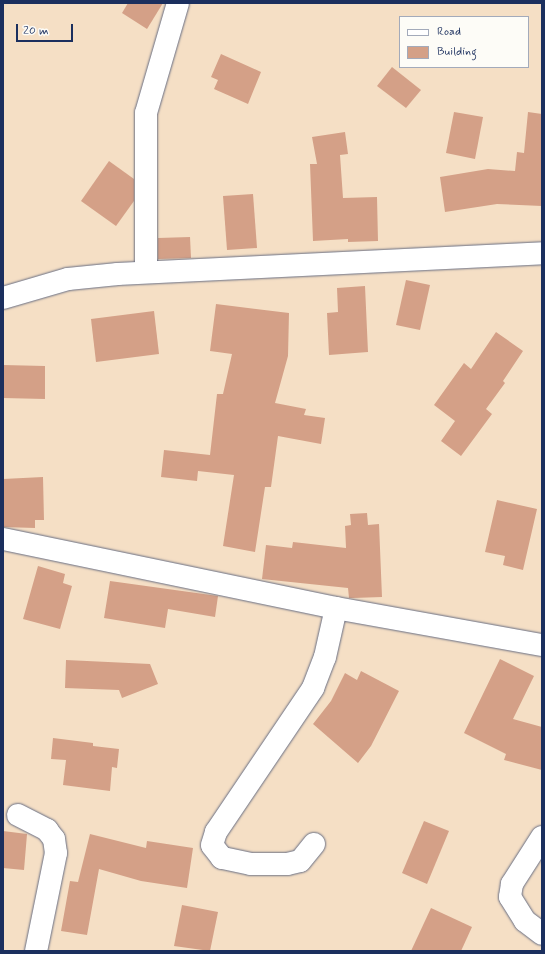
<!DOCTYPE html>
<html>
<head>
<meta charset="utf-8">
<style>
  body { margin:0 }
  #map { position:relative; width:545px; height:954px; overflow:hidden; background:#f5dfc5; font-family:Mynerve,sans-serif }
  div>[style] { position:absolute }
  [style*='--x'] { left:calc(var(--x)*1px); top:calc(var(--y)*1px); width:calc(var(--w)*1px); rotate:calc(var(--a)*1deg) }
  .building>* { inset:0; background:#d4a087 }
  .roads { filter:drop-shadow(0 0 1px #676d82) drop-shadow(0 0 1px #676d82) }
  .minor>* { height:22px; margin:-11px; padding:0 11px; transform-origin:11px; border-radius:11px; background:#fff }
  span { translate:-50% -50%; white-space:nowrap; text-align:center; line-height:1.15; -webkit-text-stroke:3.5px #fdfcf7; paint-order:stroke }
  .frame { position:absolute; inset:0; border:4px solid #1b2f5e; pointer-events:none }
  .legend { position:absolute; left:399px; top:16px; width:130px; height:52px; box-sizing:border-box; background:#fdfcf7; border:1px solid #a3aaba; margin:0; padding:5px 7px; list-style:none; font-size:12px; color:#1b2f5e }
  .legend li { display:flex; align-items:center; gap:8px; height:20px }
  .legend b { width:20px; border:1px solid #a3aaba }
  .scale { position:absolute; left:16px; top:24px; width:57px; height:18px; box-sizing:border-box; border:2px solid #1b2f5e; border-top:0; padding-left:5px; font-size:12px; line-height:14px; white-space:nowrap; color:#1b2f5e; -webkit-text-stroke:3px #fdfcf7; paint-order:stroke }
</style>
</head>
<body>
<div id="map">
  <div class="building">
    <i style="clip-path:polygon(128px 3px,163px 3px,147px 29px,122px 13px)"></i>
    <i style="clip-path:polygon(221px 54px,261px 72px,248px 104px,214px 89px,218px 80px,211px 77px)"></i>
    <i style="clip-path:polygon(392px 67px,421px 90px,406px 108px,377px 86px)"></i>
    <i style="clip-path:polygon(454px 112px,483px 117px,475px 159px,446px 153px)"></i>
    <i style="clip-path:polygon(528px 112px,542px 114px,542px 206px,497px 204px,445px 212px,440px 177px,488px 169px,515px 171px,517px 152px,524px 153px)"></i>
    <i style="clip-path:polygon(345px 132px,348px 154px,340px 155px,343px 198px,377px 197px,378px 241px,348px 242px,348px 239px,313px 241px,310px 164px,317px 164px,312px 137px)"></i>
    <i style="clip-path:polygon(109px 161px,134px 179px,134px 201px,116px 226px,81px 201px)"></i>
    <i style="clip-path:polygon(253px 194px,257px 248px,227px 250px,223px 196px)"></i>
    <i style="clip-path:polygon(190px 237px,191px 258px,158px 259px,158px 238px)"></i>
    <i style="clip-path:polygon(406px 280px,430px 285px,420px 330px,396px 325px)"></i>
    <i style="clip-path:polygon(365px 286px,368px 352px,329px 355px,327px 313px,338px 312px,337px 288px)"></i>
    <i style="clip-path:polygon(216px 304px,289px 313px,288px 356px,275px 403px,306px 409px,304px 415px,325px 418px,321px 444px,278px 436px,271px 487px,265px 487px,255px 552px,223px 546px,234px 475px,198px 471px,197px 481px,161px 477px,164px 450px,210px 455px,217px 394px,223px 394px,232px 354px,210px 351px)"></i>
    <i style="clip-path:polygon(154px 311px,159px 354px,96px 362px,91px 319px)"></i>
    <i style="clip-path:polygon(496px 332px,523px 351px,503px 381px,505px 383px,486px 409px,492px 414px,461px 456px,441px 441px,455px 421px,434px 405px,464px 363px,471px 369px)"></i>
    <i style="clip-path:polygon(3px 365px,45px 366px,45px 399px,3px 398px)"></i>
    <i style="clip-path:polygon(43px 477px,44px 520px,35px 520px,35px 528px,3px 527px,3px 479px)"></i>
    <i style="clip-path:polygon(497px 500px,537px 509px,523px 570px,503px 565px,505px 556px,485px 552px)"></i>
    <i style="clip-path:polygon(367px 513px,368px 525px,379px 524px,382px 597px,353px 598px,349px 598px,348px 588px,262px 579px,266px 545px,292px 548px,293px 542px,346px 548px,345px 526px,351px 525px,350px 514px)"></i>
    <i style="clip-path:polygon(38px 566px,65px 574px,63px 583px,72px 586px,60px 629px,23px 619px)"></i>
    <i style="clip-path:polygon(110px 581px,218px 596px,215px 617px,168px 609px,165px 628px,104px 618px)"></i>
    <i style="clip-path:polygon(500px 659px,534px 676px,513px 719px,542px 727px,542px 770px,504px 760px,506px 754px,464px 733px)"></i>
    <i style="clip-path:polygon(66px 660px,150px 664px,158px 684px,122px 698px,119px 690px,65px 688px)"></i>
    <i style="clip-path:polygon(361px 671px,399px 691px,371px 746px,358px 763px,313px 724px,331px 701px,345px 673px,357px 680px)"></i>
    <i style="clip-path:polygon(53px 738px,93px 743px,93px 746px,119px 749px,117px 768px,112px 767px,110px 791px,63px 785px,66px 760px,51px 759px)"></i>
    <i style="clip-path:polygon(424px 821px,449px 831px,427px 884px,402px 873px)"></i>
    <i style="clip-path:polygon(3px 831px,27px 834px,24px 870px,3px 868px)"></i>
    <i style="clip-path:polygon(90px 834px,146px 848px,147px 841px,193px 848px,187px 888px,141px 881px,99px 869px,87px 935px,61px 931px,70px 881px,78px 882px)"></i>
    <i style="clip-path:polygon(182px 905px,218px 912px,210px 951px,174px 946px)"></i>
    <i style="clip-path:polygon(431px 908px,472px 927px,461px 951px,411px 951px)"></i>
  </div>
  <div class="roads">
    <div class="minor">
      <i style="--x:146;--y:272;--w:159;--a:-90"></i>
      <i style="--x:146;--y:113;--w:115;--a:-73.8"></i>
      <i style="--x:3;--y:298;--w:68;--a:-16.3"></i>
      <i style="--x:68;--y:279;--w:50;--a:-5.7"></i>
      <i style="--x:118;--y:274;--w:425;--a:-2.8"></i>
      <i style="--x:3;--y:539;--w:340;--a:11.7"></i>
      <i style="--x:336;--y:608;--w:209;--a:10.2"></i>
      <i style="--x:18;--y:815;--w:33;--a:27"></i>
      <i style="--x:47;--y:830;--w:11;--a:52"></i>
      <i style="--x:54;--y:839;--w:14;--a:82"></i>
      <i style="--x:56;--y:853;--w:100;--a:101.5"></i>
      <i style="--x:542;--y:837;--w:56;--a:122.6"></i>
      <i style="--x:512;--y:884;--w:13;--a:99"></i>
      <i style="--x:510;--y:897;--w:28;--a:58"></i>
      <i style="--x:525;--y:921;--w:21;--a:37"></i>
      <i style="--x:314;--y:844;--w:22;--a:129"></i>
      <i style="--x:300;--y:861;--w:13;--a:167"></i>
      <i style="--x:287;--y:864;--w:36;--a:180"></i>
      <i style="--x:251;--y:864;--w:30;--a:-168"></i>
      <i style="--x:222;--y:858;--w:16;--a:-128"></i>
      <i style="--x:212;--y:845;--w:14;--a:-73"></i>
      <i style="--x:216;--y:832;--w:174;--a:-56"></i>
      <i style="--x:313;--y:688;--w:33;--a:-69"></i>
      <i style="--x:325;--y:657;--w:50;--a:-77.3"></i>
    </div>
  </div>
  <div class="frame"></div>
  <ul class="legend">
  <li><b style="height:5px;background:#fff"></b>Road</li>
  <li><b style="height:11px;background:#d4a087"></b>Building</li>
  </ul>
  <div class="scale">20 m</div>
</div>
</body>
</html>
